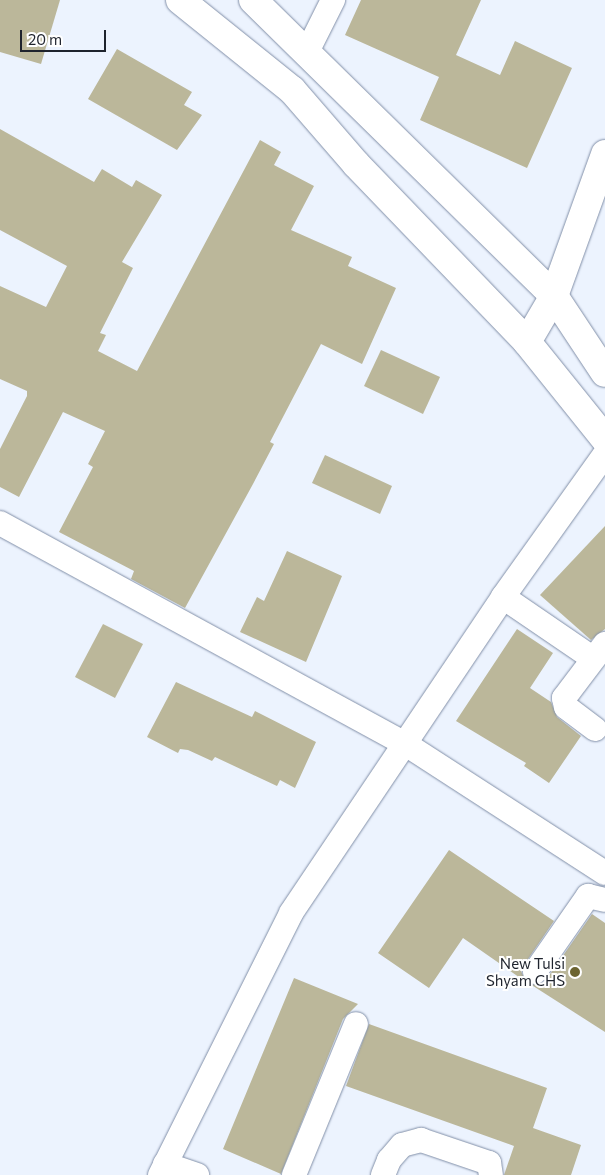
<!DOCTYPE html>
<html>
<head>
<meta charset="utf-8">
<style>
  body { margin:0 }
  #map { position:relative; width:605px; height:1175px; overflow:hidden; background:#ecf3fe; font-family:Commissioner,sans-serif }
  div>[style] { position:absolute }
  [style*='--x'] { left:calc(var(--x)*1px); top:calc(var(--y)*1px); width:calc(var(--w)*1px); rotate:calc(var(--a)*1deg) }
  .building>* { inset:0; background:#bbb79a }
  .roads { filter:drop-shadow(0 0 1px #818fa8) drop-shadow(0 0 1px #818fa8) }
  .minor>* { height:24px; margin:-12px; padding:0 12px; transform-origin:12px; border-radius:12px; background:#fff }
  .tertiary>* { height:28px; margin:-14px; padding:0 14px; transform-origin:14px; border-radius:14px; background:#fff }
  .dots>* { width:14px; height:14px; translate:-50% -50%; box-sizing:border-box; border:2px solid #fff; border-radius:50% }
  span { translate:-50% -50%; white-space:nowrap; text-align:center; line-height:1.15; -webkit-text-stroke:4px #fff; paint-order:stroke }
  .poi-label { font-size:15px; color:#1e232d }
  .right { translate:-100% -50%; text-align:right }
  .scale { position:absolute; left:20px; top:30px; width:86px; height:22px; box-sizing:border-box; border:2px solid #1e232d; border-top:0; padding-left:6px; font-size:15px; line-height:18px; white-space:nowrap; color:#1e232d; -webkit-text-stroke:4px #fff; paint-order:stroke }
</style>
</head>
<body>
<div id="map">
  <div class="building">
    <i style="clip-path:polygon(0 0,60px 0,41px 64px,0 52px)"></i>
    <i style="clip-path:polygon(361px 0,481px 0,456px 55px,500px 75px,515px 41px,572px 68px,527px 168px,420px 120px,439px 77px,345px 35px)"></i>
    <i style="clip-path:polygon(117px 49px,192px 92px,184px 105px,202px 115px,177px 150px,88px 99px)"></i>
    <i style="clip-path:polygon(0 129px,94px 182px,102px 169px,132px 187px,136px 180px,162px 195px,122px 262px,133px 268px,100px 333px,106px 335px,98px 351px,137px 371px,260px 140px,281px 152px,274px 165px,314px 186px,291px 230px,352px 257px,348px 266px,396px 288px,362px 364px,321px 344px,270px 442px,274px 444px,253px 484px,185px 608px,131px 579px,134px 571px,59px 532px,93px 467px,88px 464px,105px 431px,63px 412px,19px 497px,0 487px,0 449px,27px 396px,27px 391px,0 379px,0 286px,46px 307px,67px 266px,0 230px)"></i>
    <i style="clip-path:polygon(381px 350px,440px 377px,423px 414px,364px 386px)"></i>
    <i style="clip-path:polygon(325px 455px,392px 486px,380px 514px,312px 483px)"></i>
    <i style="clip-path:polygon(605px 526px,605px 629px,591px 640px,540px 595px)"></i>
    <i style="clip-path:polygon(287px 551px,342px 576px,306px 662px,240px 632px,257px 597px,264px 601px)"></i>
    <i style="clip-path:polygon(103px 624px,143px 644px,115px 698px,75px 677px)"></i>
    <i style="clip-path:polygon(517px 629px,553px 653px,530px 688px,551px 702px,557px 717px,581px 736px,549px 783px,524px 766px,526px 763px,456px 721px)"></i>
    <i style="clip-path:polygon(176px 682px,252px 717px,255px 711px,316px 742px,295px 788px,280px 780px,277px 786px,215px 757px,212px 761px,188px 750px,180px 749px,178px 753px,147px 737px)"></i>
    <i style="clip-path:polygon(449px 850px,554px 921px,524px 965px,521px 971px,526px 982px,463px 938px,429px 988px,378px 953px)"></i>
    <i style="clip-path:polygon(592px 914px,605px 923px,605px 1032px,530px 984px,540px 985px,546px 980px)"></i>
    <i style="clip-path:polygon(294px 978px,358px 1004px,343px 1019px,281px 1174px,223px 1149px)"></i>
    <i style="clip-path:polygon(369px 1024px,547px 1088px,533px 1128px,581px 1145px,571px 1175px,504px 1175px,514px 1146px,346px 1086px)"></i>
  </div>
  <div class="roads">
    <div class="minor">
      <i style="--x:308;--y:50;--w:56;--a:-63.4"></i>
      <i style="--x:0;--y:523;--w:460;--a:28.6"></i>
      <i style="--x:404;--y:743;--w:239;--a:32.9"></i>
      <i style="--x:503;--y:597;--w:107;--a:34.3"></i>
      <i style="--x:595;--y:729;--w:36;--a:-143"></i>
      <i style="--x:566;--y:707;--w:9;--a:-103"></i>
      <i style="--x:564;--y:698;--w:68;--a:-52.8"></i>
      <i style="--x:535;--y:972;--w:93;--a:-55.1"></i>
      <i style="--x:588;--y:896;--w:17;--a:13"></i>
      <i style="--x:165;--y:1164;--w:34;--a:19"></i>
      <i style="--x:160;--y:1175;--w:293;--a:-63.4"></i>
      <i style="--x:291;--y:913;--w:381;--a:-56.1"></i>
      <i style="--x:503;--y:597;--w:176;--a:-54.5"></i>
      <i style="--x:294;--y:1175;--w:163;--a:-67.7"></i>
      <i style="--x:383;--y:1175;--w:16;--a:-68"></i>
      <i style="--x:389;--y:1160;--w:20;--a:-49"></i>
      <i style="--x:402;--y:1145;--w:20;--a:-15"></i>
      <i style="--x:421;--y:1140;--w:72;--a:18.7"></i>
      <i style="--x:489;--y:1163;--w:12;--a:81"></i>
    </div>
    <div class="tertiary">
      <i style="--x:180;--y:0;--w:144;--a:38.8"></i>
      <i style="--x:292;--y:90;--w:98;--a:49.1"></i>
      <i style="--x:356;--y:164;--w:247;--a:46.1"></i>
      <i style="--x:527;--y:342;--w:124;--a:51.2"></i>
      <i style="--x:253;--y:0;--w:422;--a:44.5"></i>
      <i style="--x:554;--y:296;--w:92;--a:56.5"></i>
      <i style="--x:527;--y:342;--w:53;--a:-59.6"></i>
      <i style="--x:554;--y:296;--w:151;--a:-70.2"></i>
    </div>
  </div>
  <div class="dots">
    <i style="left:575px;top:972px;background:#6c6430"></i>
  </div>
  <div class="poi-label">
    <span class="right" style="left:565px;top:972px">New Tulsi<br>Shyam CHS</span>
  </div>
  <div class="scale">20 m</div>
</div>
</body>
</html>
